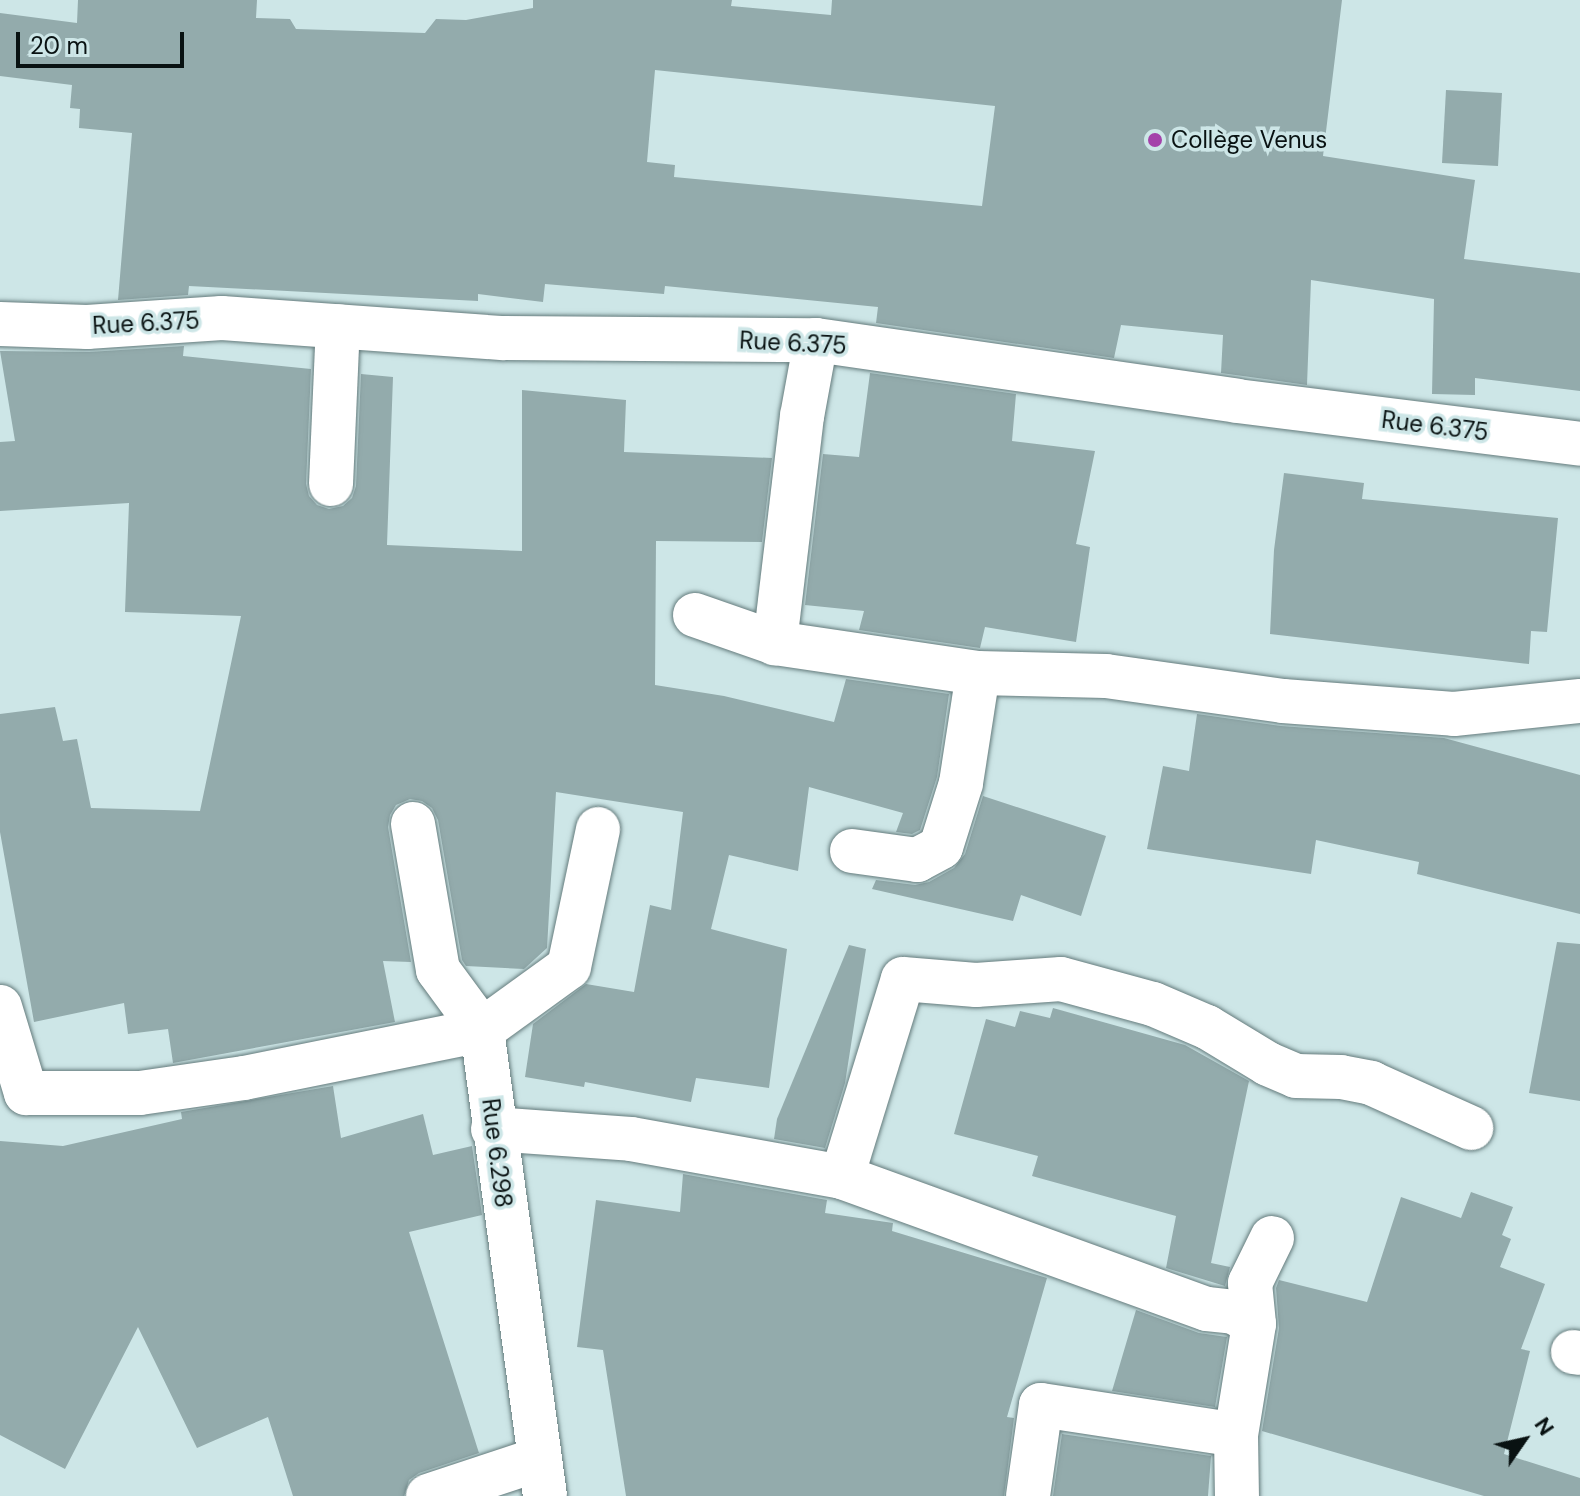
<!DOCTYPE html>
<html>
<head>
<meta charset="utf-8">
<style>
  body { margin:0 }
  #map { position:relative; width:1580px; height:1496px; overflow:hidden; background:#cde6e7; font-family:"DM Sans",sans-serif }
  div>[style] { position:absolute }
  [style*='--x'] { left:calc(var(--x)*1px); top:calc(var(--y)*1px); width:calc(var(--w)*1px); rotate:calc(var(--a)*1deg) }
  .building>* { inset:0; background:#93abac }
  .roads { filter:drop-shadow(0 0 2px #647b7c) drop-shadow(0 0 2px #647b7c) }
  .minor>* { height:44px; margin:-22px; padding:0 22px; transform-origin:22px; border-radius:22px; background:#fff }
  .dots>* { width:22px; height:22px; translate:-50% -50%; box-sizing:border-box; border:4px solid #cde6e7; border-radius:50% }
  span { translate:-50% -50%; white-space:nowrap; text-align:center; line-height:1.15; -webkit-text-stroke:7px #cde6e7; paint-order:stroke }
  .poi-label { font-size:24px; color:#091212 }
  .left { translate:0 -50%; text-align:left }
  .street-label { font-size:24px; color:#091212 }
  .north { position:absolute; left:1484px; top:1400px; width:80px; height:80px; -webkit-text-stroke:6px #cde6e7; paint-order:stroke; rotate:56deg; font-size:22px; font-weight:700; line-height:32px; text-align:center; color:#091212 }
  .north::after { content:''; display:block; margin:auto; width:28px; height:36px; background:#091212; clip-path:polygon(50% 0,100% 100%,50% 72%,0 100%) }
  .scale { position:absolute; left:16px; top:32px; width:168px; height:36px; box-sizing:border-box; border:4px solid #091212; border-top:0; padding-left:10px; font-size:24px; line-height:28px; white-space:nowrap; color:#091212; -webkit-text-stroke:6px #cde6e7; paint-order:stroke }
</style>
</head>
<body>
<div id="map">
  <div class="building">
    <i style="clip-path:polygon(evenodd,78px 0,257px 0,256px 18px,290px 19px,296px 29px,425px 33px,436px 19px,466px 20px,533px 8px,533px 0,732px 0,731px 6px,831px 15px,832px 0,1342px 0,1323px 156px,1475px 180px,1464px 259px,1580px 273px,1580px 391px,1475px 378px,1475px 395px,1432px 394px,1434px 299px,1311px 280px,1307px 385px,1221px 373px,1223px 335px,1121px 325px,1114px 358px,876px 323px,878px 307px,665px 286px,664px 294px,545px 284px,543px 302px,478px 294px,478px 301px,189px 286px,188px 295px,118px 300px,132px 133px,79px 128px,80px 109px,70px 108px,72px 85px,0 76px,0 13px,77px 23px,78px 0,655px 70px,995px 106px,982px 206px,674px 177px,675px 165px,647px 162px,655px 70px)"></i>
    <i style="clip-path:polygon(1446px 90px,1502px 93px,1498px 166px,1442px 163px)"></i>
    <i style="clip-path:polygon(184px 346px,183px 356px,311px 369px,306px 484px,309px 496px,317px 505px,329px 509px,343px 506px,352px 498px,356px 486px,361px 374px,393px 377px,387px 545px,522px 551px,522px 390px,626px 400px,624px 452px,772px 458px,762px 542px,656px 541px,655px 685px,724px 696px,834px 722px,846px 679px,949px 694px,937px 777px,920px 830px,912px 834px,896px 832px,903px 813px,809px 787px,798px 871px,729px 855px,711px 929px,787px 949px,769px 1088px,696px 1078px,691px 1102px,585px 1082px,584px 1087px,525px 1077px,533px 1024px,586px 984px,634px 992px,650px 905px,671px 910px,683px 812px,556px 792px,547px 948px,524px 969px,466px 966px,462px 960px,438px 820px,432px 808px,422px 801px,410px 799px,396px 805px,390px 815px,388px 827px,411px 962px,383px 961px,395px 1022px,173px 1063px,168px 1029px,128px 1034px,124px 1003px,34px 1022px,0 832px,0 714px,55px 707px,63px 741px,77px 739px,91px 808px,200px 811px,241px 616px,125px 612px,129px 503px,0 511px,0 442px,15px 441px,0 351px,89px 352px)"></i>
    <i style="clip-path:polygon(870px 373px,1016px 394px,1012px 441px,1095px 451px,1076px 544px,1090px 547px,1076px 642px,985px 627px,980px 648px,859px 630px,864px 611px,805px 605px,823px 454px,859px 457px)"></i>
    <i style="clip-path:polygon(1284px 473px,1364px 483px,1362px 499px,1558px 518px,1547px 632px,1531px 631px,1529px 664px,1270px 634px,1274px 550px)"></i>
    <i style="clip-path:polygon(1197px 714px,1281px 726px,1444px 738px,1580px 775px,1580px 914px,1417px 874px,1419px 862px,1316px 840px,1311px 874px,1147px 849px,1163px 766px,1189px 771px)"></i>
    <i style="clip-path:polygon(983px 796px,1106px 836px,1081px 916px,1021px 895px,1013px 921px,872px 889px,876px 880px,915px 885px,929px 882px,954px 868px,965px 854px)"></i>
    <i style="clip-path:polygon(1557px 942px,1580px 944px,1580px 1101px,1529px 1093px)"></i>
    <i style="clip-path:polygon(849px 945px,866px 949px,845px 1083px,825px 1148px,774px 1139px,777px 1119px)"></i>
    <i style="clip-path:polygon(1053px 1008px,1185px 1045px,1249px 1081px,1211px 1263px,1230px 1267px,1225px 1286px,1166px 1268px,1176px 1216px,1032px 1176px,1038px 1156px,954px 1134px,986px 1019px,1015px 1027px,1020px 1011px,1050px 1018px)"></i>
    <i style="clip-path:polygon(333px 1086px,341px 1138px,423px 1114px,433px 1155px,472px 1146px,482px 1215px,409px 1232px,479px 1453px,419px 1473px,409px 1480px,404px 1496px,293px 1496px,268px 1417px,197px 1448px,138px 1327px,65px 1469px,0 1435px,0 1141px,63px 1146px,182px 1119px,181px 1112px)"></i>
    <i style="clip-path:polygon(683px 1174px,827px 1200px,825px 1213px,893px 1223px,892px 1231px,1047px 1278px,1007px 1417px,1014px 1418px,1004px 1496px,626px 1496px,603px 1350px,577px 1347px,596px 1200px,680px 1212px)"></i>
    <i style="clip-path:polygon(1471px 1192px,1513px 1207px,1502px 1235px,1511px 1239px,1500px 1267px,1545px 1284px,1521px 1349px,1530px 1351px,1504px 1454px,1580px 1478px,1580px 1496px,1484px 1496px,1262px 1431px,1279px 1328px,1276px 1288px,1279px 1280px,1367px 1302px,1401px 1197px,1461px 1218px)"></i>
    <i style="clip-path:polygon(1136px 1310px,1199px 1333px,1227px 1337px,1215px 1407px,1112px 1391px)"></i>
    <i style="clip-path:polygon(1062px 1434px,1211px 1456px,1208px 1496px,1053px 1496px)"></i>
  </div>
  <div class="roads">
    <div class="minor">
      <i style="--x:0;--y:324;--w:87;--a:2"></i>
      <i style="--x:87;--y:327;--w:135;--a:-3.8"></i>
      <i style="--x:222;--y:318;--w:283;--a:4.1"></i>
      <i style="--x:504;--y:338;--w:312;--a:0.4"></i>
      <i style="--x:816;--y:340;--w:425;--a:8.2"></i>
      <i style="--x:1237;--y:401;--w:346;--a:7.1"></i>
      <i style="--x:816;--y:340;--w:77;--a:100.4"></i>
      <i style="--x:802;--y:416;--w:229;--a:96.8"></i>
      <i style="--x:775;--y:643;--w:205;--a:8.4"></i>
      <i style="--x:978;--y:673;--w:128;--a:1.3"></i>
      <i style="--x:1106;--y:676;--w:179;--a:8"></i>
      <i style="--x:1283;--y:701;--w:171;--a:4.3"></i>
      <i style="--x:1454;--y:714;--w:127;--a:-5.9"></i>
      <i style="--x:331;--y:484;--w:158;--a:-87.5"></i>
      <i style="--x:695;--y:615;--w:85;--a:19.3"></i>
      <i style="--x:413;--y:824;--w:148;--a:80.3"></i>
      <i style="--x:438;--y:970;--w:74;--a:53.7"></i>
      <i style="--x:482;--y:1030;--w:470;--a:82.3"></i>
      <i style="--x:852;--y:851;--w:66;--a:7.9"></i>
      <i style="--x:917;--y:860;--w:27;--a:-28"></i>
      <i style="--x:941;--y:847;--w:67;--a:-72.6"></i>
      <i style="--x:961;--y:783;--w:111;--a:-81.2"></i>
      <i style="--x:0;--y:1007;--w:90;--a:73.2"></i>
      <i style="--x:26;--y:1093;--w:114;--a:0"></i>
      <i style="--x:140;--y:1093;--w:105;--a:-8.2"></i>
      <i style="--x:244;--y:1078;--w:243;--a:-11.4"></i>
      <i style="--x:482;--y:1030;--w:107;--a:-35.9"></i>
      <i style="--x:569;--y:967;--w:141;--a:-78.1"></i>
      <i style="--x:493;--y:1129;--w:138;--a:4.1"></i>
      <i style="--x:631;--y:1139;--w:214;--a:10.2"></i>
      <i style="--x:842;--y:1177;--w:388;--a:19.9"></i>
      <i style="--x:1207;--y:1309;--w:27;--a:6"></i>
      <i style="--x:1234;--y:1312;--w:23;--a:31"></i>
      <i style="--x:1254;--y:1324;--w:112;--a:99.2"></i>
      <i style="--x:1236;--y:1435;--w:61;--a:89.1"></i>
      <i style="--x:842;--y:1177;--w:207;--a:-72.9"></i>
      <i style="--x:903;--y:979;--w:73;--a:4.7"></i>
      <i style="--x:976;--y:985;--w:85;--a:-4"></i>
      <i style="--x:1061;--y:979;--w:95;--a:15.2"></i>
      <i style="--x:1153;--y:1004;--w:59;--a:23.1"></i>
      <i style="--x:1207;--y:1027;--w:71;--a:31.2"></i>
      <i style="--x:1268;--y:1064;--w:30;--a:23"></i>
      <i style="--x:1296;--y:1076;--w:45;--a:1.3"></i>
      <i style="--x:1341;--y:1077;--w:31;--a:11"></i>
      <i style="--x:1371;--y:1083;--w:110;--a:24.2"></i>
      <i style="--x:1254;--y:1324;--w:41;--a:-95.6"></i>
      <i style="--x:1250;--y:1283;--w:50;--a:-63.9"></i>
      <i style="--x:1573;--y:1352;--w:7;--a:8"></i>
      <i style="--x:428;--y:1496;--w:115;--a:-18.3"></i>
      <i style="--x:1028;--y:1496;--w:92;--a:-81.9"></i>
      <i style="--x:1041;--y:1405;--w:197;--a:8.7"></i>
    </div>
  </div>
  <div class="dots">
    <i style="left:1155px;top:140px;background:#a442aa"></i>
  </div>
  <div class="poi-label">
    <span class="left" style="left:1171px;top:140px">Collège Venus</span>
  </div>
  <div class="street-label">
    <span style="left:146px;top:323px;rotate:-3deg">Rue 6.375</span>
    <span style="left:793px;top:343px;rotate:3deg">Rue 6.375</span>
    <span style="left:1435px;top:426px;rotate:7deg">Rue 6.375</span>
    <span style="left:497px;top:1153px;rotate:83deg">Rue 6.298</span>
  </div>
  <div class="north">N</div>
  <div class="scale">20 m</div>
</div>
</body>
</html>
